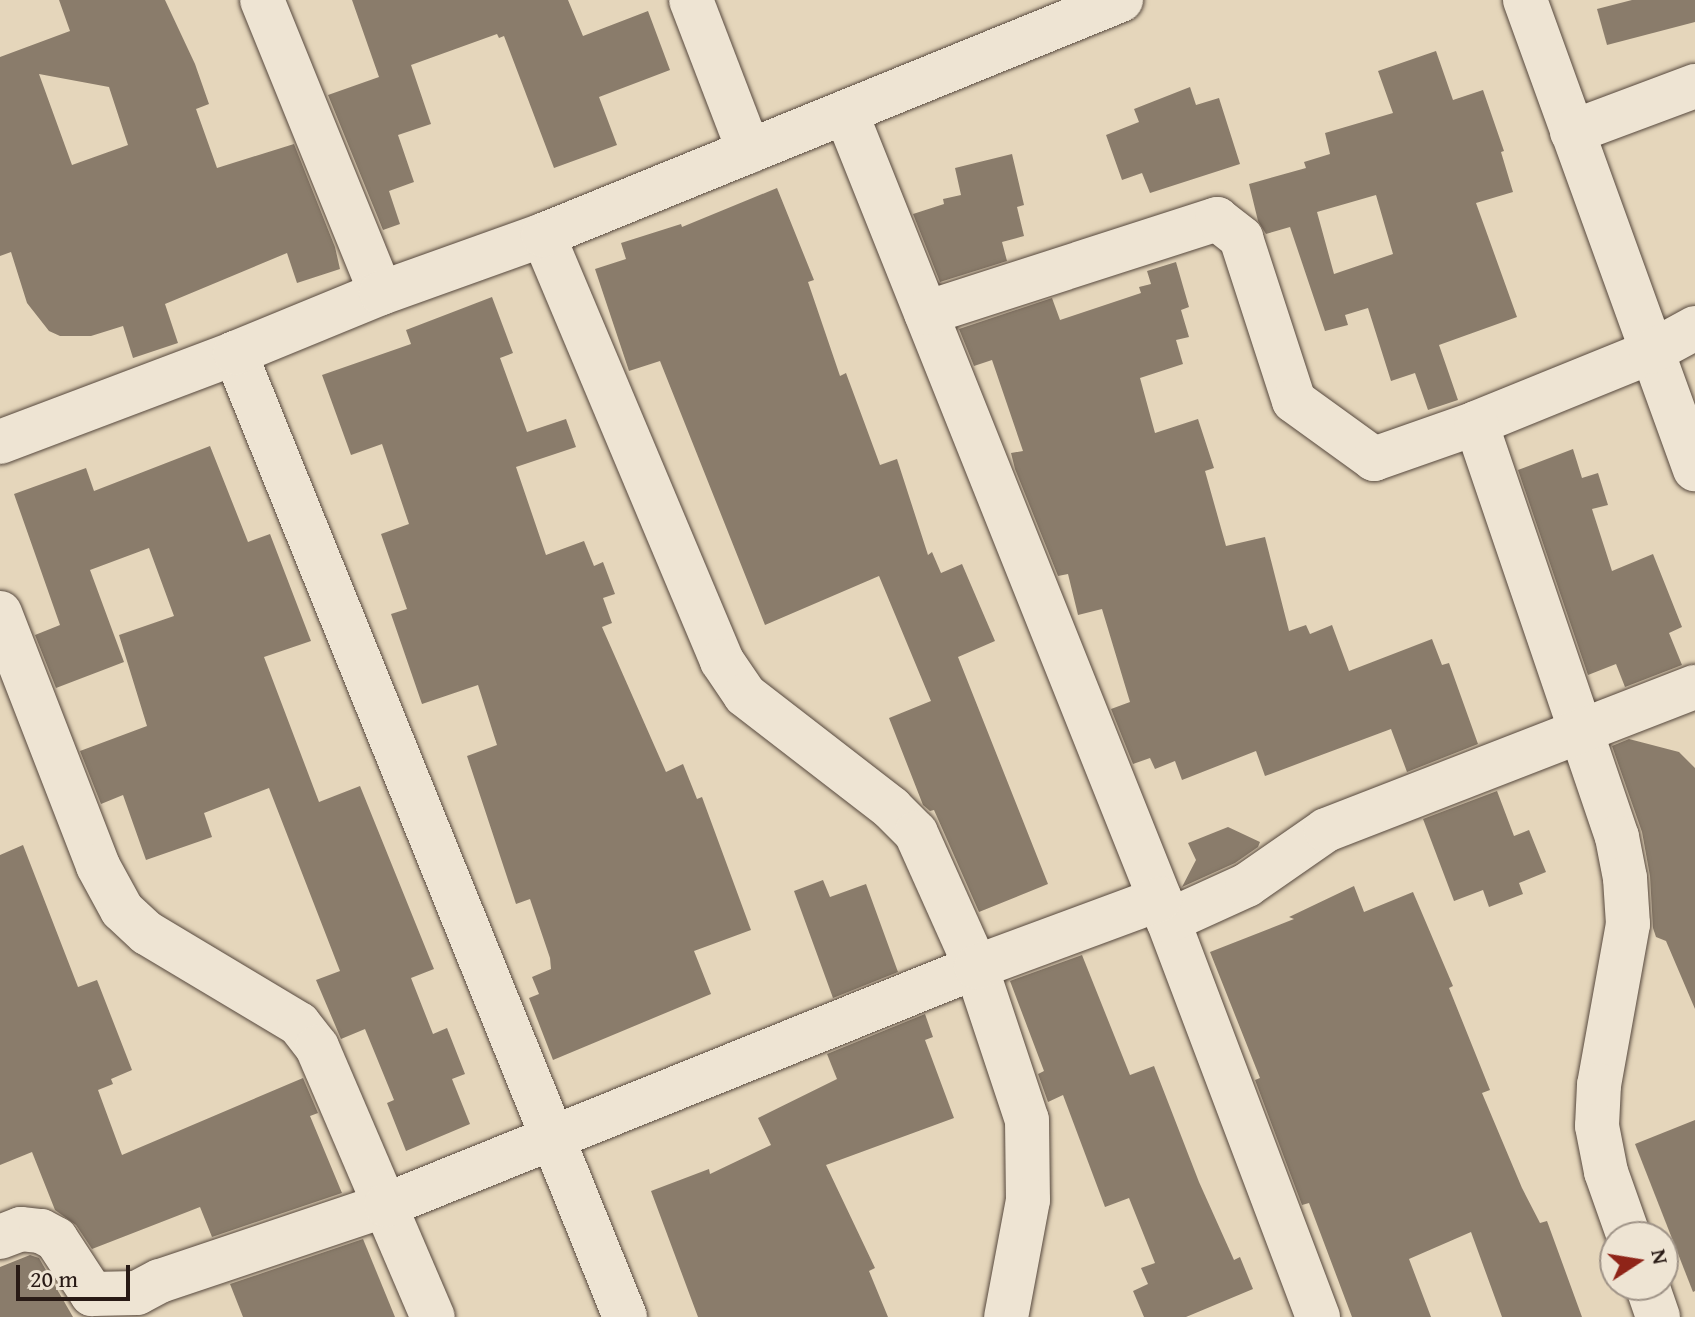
<!DOCTYPE html>
<html>
<head>
<meta charset="utf-8">
<style>
  body { margin:0 }
  #map { position:relative; width:1695px; height:1317px; overflow:hidden; background:#e5d6bb; font-family:"Gentium Book Plus",serif }
  div>[style] { position:absolute }
  [style*='--x'] { left:calc(var(--x)*1px); top:calc(var(--y)*1px); width:calc(var(--w)*1px); rotate:calc(var(--a)*1deg) }
  .building>* { inset:0; background:#8a7c6b }
  .roads { filter:drop-shadow(0 0 2px #57493e) drop-shadow(0 0 2px #57493e) }
  .minor>* { height:44px; margin:-22px; padding:0 22px; transform-origin:22px; border-radius:22px; background:#eee4d3 }
  span { translate:-50% -50%; white-space:nowrap; text-align:center; line-height:1.15; -webkit-text-stroke:6px #eee4d3; paint-order:stroke }
  .north { position:absolute; left:1599px; top:1221px; width:80px; height:80px; box-sizing:border-box; background:#eee4d3; border:2px solid #9f9387; border-radius:50%; rotate:78deg; font-size:22px; font-weight:700; line-height:32px; text-align:center; color:#281a15 }
  .north::after { content:''; display:block; margin:auto; width:28px; height:36px; background:#8f2418; clip-path:polygon(50% 0,100% 100%,50% 72%,0 100%) }
  .scale { position:absolute; left:16px; top:1265px; width:114px; height:36px; box-sizing:border-box; border:4px solid #281a15; border-top:0; padding-left:10px; font-size:24px; line-height:28px; white-space:nowrap; color:#281a15; -webkit-text-stroke:6px #eee4d3; paint-order:stroke }
</style>
</head>
<body>
<div id="map">
  <div class="building">
    <i style="clip-path:polygon(evenodd,59px 0,165px 0,195px 64px,209px 104px,196px 109px,217px 168px,294px 144px,335px 247px,340px 269px,297px 283px,287px 253px,165px 304px,178px 343px,133px 358px,123px 326px,91px 336px,60px 336px,49px 331px,27px 303px,11px 252px,0 256px,0 57px,70px 31px,59px 0,39px 74px,109px 87px,128px 145px,72px 165px,39px 74px)"></i>
    <i style="clip-path:polygon(352px 0,568px 0,583px 36px,648px 11px,670px 70px,599px 97px,617px 145px,554px 168px,504px 36px,499px 38px,497px 34px,411px 65px,431px 124px,398px 135px,414px 182px,389px 191px,400px 224px,383px 230px,328px 95px,379px 77px)"></i>
    <i style="clip-path:polygon(1632px 0,1695px 0,1695px 22px,1607px 45px,1597px 9px)"></i>
    <i style="clip-path:polygon(evenodd,1436px 51px,1453px 100px,1483px 90px,1504px 151px,1501px 152px,1513px 192px,1476px 203px,1517px 317px,1439px 345px,1458px 400px,1428px 410px,1415px 373px,1391px 381px,1368px 308px,1345px 315px,1348px 325px,1325px 331px,1290px 227px,1266px 234px,1258px 221px,1249px 184px,1306px 168px,1304px 162px,1330px 154px,1325px 133px,1393px 113px,1378px 71px,1436px 51px,1376px 195px,1393px 254px,1334px 274px,1317px 212px,1376px 195px)"></i>
    <i style="clip-path:polygon(1190px 87px,1196px 105px,1219px 98px,1240px 164px,1150px 193px,1142px 173px,1122px 180px,1106px 135px,1139px 122px,1134px 109px)"></i>
    <i style="clip-path:polygon(1012px 154px,1024px 205px,1017px 207px,1024px 236px,1002px 242px,1007px 261px,940px 282px,913px 214px,944px 204px,943px 199px,961px 195px,955px 168px)"></i>
    <i style="clip-path:polygon(777px 188px,814px 280px,808px 282px,840px 376px,846px 373px,880px 465px,897px 459px,928px 555px,932px 552px,941px 573px,962px 564px,995px 641px,958px 657px,1048px 884px,979px 912px,934px 810px,930px 811px,923px 805px,889px 718px,931px 701px,879px 576px,765px 625px,660px 361px,629px 371px,595px 269px,626px 259px,621px 243px,681px 224px,682px 227px)"></i>
    <i style="clip-path:polygon(1176px 262px,1189px 307px,1181px 310px,1189px 337px,1176px 340px,1183px 364px,1140px 378px,1155px 433px,1198px 419px,1214px 468px,1205px 471px,1226px 546px,1265px 537px,1289px 631px,1306px 625px,1310px 634px,1332px 625px,1349px 671px,1432px 639px,1442px 665px,1449px 663px,1478px 744px,1407px 772px,1391px 729px,1265px 776px,1256px 751px,1182px 780px,1175px 761px,1155px 769px,1150px 758px,1133px 764px,1111px 709px,1130px 702px,1102px 609px,1078px 615px,1068px 574px,1058px 576px,1015px 469px,1011px 453px,1023px 451px,992px 360px,974px 366px,959px 329px,1052px 298px,1060px 320px,1141px 293px,1139px 287px,1151px 284px,1147px 271px)"></i>
    <i style="clip-path:polygon(492px 297px,513px 353px,500px 358px,527px 432px,566px 419px,576px 447px,516px 467px,546px 555px,584px 541px,594px 566px,603px 562px,615px 594px,603px 598px,612px 623px,602px 627px,666px 772px,683px 764px,697px 799px,702px 797px,751px 930px,694px 951px,711px 994px,553px 1060px,529px 998px,539px 994px,532px 977px,551px 969px,550px 958px,530px 899px,516px 904px,467px 756px,497px 745px,478px 685px,422px 704px,391px 614px,407px 609px,381px 534px,409px 524px,382px 444px,351px 455px,322px 375px,411px 344px,406px 330px)"></i>
    <i style="clip-path:polygon(210px 446px,248px 542px,270px 534px,311px 641px,264px 657px,319px 802px,360px 786px,434px 969px,411px 978px,433px 1034px,447px 1028px,465px 1074px,452px 1079px,470px 1124px,406px 1151px,387px 1103px,394px 1100px,365px 1029px,341px 1039px,316px 980px,340px 971px,269px 788px,204px 813px,212px 837px,146px 860px,123px 795px,101px 804px,80px 751px,147px 726px,119px 635px,174px 616px,149px 548px,90px 570px,124px 662px,56px 688px,35px 635px,60px 625px,14px 494px,86px 468px,94px 491px)"></i>
    <i style="clip-path:polygon(1573px 449px,1582px 478px,1598px 473px,1608px 505px,1592px 509px,1612px 571px,1653px 554px,1682px 627px,1669px 633px,1682px 665px,1625px 687px,1616px 664px,1588px 675px,1518px 470px)"></i>
    <i style="clip-path:polygon(1629px 739px,1679px 752px,1695px 768px,1695px 1009px,1666px 941px,1656px 937px,1653px 928px,1650px 876px,1642px 832px,1612px 746px)"></i>
    <i style="clip-path:polygon(1497px 791px,1514px 836px,1529px 830px,1546px 872px,1519px 883px,1523px 894px,1489px 907px,1483px 890px,1454px 901px,1423px 819px)"></i>
    <i style="clip-path:polygon(1228px 827px,1260px 842px,1258px 847px,1235px 863px,1182px 887px,1196px 860px,1188px 843px)"></i>
    <i style="clip-path:polygon(23px 845px,78px 987px,97px 980px,132px 1070px,111px 1079px,113px 1084px,98px 1090px,122px 1155px,303px 1078px,318px 1113px,310px 1116px,342px 1193px,212px 1237px,200px 1207px,92px 1249px,76px 1225px,55px 1210px,32px 1152px,0 1165px,0 855px)"></i>
    <i style="clip-path:polygon(823px 880px,830px 897px,866px 884px,898px 972px,833px 998px,794px 891px)"></i>
    <i style="clip-path:polygon(1354px 886px,1364px 912px,1413px 892px,1453px 986px,1449px 988px,1490px 1090px,1482px 1093px,1522px 1188px,1540px 1223px,1547px 1221px,1582px 1317px,1502px 1317px,1471px 1232px,1409px 1259px,1431px 1317px,1352px 1317px,1309px 1203px,1302px 1205px,1255px 1080px,1260px 1078px,1210px 952px,1294px 919px,1289px 917px)"></i>
    <i style="clip-path:polygon(1082px 955px,1130px 1075px,1154px 1066px,1199px 1182px,1234px 1260px,1240px 1257px,1253px 1289px,1186px 1317px,1144px 1317px,1133px 1291px,1148px 1284px,1141px 1268px,1155px 1263px,1129px 1198px,1105px 1207px,1063px 1095px,1048px 1102px,1038px 1074px,1044px 1071px,1010px 981px)"></i>
    <i style="clip-path:polygon(925px 1014px,933px 1037px,925px 1040px,954px 1118px,826px 1165px,875px 1268px,869px 1271px,888px 1317px,698px 1317px,651px 1191px,709px 1169px,710px 1174px,771px 1145px,758px 1118px,837px 1079px,827px 1054px)"></i>
    <i style="clip-path:polygon(1695px 1120px,1695px 1291px,1693px 1292px,1635px 1144px)"></i>
    <i style="clip-path:polygon(363px 1239px,395px 1317px,243px 1317px,230px 1284px)"></i>
    <i style="clip-path:polygon(30px 1255px,39px 1258px,73px 1317px,0 1317px,0 1267px)"></i>
  </div>
  <div class="roads">
    <div class="minor">
      <i style="--x:262;--y:0;--w:316;--a:67.9"></i>
      <i style="--x:691;--y:0;--w:162;--a:69"></i>
      <i style="--x:1525;--y:0;--w:499;--a:70.1"></i>
      <i style="--x:846;--y:113;--w:846;--a:68.22"></i>
      <i style="--x:1160;--y:899;--w:447;--a:69.3"></i>
      <i style="--x:1572;--y:132;--w:131;--a:-20.5"></i>
      <i style="--x:543;--y:235;--w:462;--a:67.2"></i>
      <i style="--x:722;--y:661;--w:41;--a:55.9"></i>
      <i style="--x:745;--y:695;--w:185;--a:37.7"></i>
      <i style="--x:891;--y:808;--w:35;--a:45"></i>
      <i style="--x:916;--y:833;--w:147;--a:65.9"></i>
      <i style="--x:976;--y:967;--w:161;--a:71.6"></i>
      <i style="--x:1027;--y:1120;--w:80;--a:89.3"></i>
      <i style="--x:1028;--y:1200;--w:119;--a:100.6"></i>
      <i style="--x:926;--y:313;--w:306;--a:-17.9"></i>
      <i style="--x:1217;--y:219;--w:31;--a:38"></i>
      <i style="--x:1241;--y:238;--w:171;--a:72"></i>
      <i style="--x:1294;--y:401;--w:99;--a:35.9"></i>
      <i style="--x:1374;--y:459;--w:108;--a:-19.4"></i>
      <i style="--x:1476;--y:423;--w:189;--a:-22.1"></i>
      <i style="--x:1651;--y:352;--w:50;--a:-28.6"></i>
      <i style="--x:235;--y:353;--w:1040;--a:67.97"></i>
      <i style="--x:1476;--y:423;--w:437;--a:71.2"></i>
      <i style="--x:1617;--y:837;--w:42;--a:79"></i>
      <i style="--x:1625;--y:878;--w:46;--a:86.3"></i>
      <i style="--x:1628;--y:924;--w:164;--a:100.2"></i>
      <i style="--x:1599;--y:1085;--w:41;--a:92.8"></i>
      <i style="--x:1597;--y:1126;--w:47;--a:78.9"></i>
      <i style="--x:1606;--y:1172;--w:69;--a:70.5"></i>
      <i style="--x:0;--y:442;--w:251;--a:-20.7"></i>
      <i style="--x:235;--y:353;--w:158;--a:-22.3"></i>
      <i style="--x:381;--y:293;--w:172;--a:-19.7"></i>
      <i style="--x:543;--y:235;--w:624;--a:-22.13"></i>
      <i style="--x:0;--y:613;--w:271;--a:68.8"></i>
      <i style="--x:98;--y:866;--w:50;--a:61.4"></i>
      <i style="--x:122;--y:910;--w:34;--a:43"></i>
      <i style="--x:147;--y:933;--w:177;--a:30.9"></i>
      <i style="--x:299;--y:1024;--w:29;--a:52"></i>
      <i style="--x:317;--y:1047;--w:294;--a:66.8"></i>
      <i style="--x:1168;--y:921;--w:87;--a:-24.5"></i>
      <i style="--x:1247;--y:885;--w:96;--a:-34.8"></i>
      <i style="--x:1326;--y:830;--w:396;--a:-21.2"></i>
      <i style="--x:0;--y:1237;--w:22;--a:-21"></i>
      <i style="--x:21;--y:1229;--w:20;--a:6"></i>
      <i style="--x:41;--y:1231;--w:17;--a:28"></i>
      <i style="--x:56;--y:1239;--w:66;--a:56.8"></i>
      <i style="--x:92;--y:1294;--w:45;--a:-1.3"></i>
      <i style="--x:137;--y:1293;--w:26;--a:-28"></i>
      <i style="--x:160;--y:1281;--w:238;--a:-18.6"></i>
      <i style="--x:386;--y:1205;--w:636;--a:-21.97"></i>
      <i style="--x:976;--y:967;--w:196;--a:-20.3"></i>
      <i style="--x:1647;--y:1285;--w:34;--a:71"></i>
    </div>
  </div>
  <div class="north">N</div>
  <div class="scale">20 m</div>
</div>
</body>
</html>
